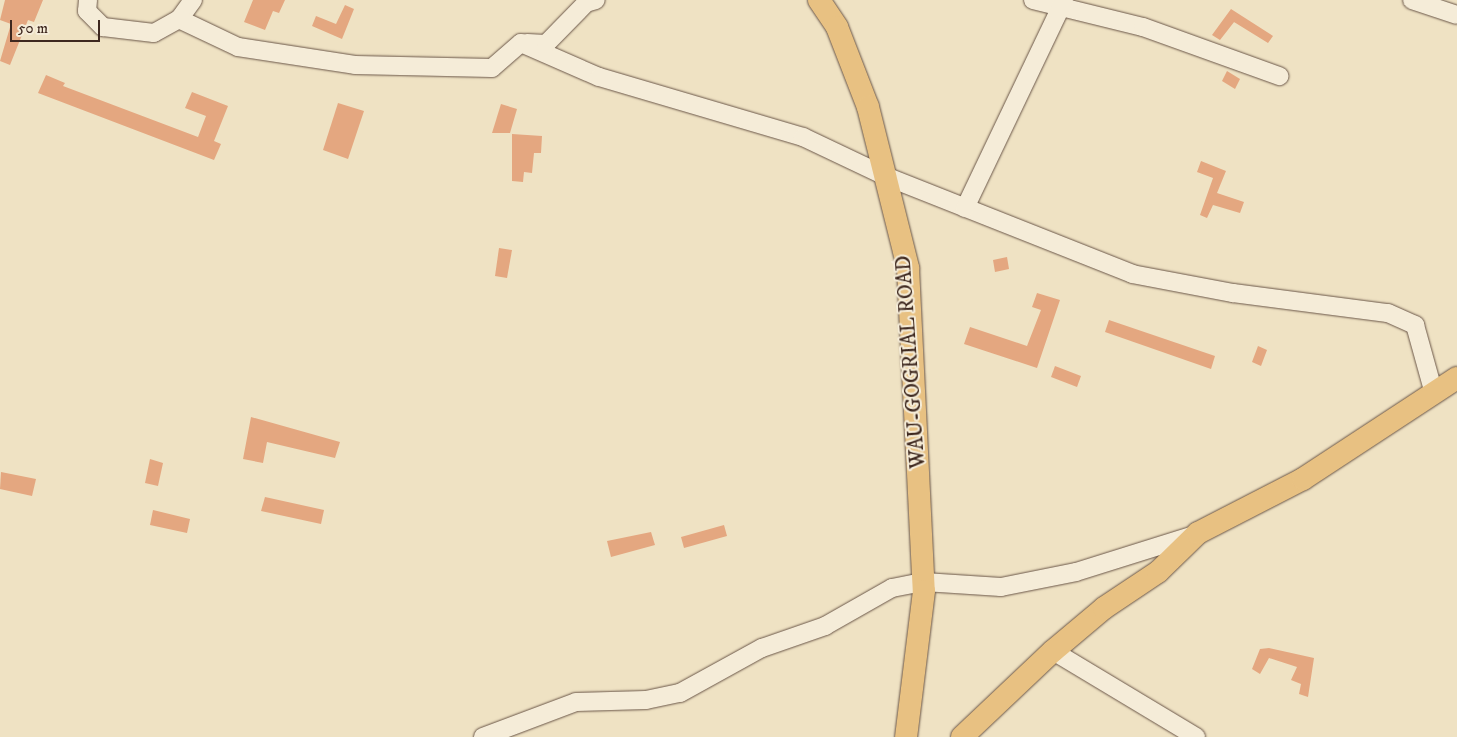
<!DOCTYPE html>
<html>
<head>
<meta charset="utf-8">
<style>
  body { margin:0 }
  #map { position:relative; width:1457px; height:737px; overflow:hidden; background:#efe2c3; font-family:"IM FELL DW Pica",serif }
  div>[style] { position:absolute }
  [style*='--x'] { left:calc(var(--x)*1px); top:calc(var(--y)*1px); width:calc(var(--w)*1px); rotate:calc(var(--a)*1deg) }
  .building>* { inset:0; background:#e4a780 }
  .roads { filter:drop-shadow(0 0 1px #6a5648) drop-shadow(0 0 1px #6a5648) }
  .minor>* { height:18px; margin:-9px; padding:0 9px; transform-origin:9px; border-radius:9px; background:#f5ecd8 }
  .major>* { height:22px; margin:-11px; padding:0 11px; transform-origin:11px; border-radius:11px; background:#e8c182 }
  span { translate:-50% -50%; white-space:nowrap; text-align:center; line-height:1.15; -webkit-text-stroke:4px #f5ecd8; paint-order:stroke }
  .street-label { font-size:21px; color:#3e281f }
  .scale { position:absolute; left:10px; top:20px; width:90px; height:22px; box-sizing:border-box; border:2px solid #3e281f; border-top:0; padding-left:6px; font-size:15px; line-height:18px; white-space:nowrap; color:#3e281f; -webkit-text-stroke:4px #f5ecd8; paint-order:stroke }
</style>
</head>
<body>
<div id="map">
  <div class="building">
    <i style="clip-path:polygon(5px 0,43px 0,34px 22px,28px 20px,10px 65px,0 61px,11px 24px,0 20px)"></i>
    <i style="clip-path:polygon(253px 0,285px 0,279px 13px,273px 11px,265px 30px,244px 22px)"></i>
    <i style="clip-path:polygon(345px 5px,354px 9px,342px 39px,312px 26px,316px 16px,336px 24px)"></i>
    <i style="clip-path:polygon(1231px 9px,1273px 36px,1268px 43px,1234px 22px,1238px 17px,1220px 40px,1212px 35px)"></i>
    <i style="clip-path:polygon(1227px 71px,1240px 79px,1235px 89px,1222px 81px)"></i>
    <i style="clip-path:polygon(46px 75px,65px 83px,63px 86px,198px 137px,206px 116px,185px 108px,192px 92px,228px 106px,214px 141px,221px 144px,214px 160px,38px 93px)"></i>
    <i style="clip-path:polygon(338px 103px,364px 111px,348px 159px,323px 150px)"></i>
    <i style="clip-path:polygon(501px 104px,517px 109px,510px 133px,492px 133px)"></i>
    <i style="clip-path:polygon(512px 134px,542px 136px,541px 153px,534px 153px,532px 173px,524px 172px,523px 182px,512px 181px)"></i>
    <i style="clip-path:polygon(1201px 161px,1226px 171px,1217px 193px,1244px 202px,1240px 213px,1213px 205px,1207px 218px,1200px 215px,1213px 178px,1197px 172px)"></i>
    <i style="clip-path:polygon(499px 248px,512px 250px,507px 278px,495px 276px)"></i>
    <i style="clip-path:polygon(1007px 257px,1009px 269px,995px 272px,993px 260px)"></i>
    <i style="clip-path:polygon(1037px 293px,1060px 300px,1037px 368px,964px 344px,970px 327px,1027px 346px,1041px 310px,1032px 307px)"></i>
    <i style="clip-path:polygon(1109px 320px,1215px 356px,1211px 369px,1105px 332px)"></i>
    <i style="clip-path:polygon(1258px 346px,1267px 350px,1261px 366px,1252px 362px)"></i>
    <i style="clip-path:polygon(1055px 366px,1081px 376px,1077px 387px,1051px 377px)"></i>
    <i style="clip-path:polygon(251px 417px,340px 442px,335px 458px,267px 442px,263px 463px,243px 459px)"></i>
    <i style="clip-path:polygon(150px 459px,163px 463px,158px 486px,145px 483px)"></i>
    <i style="clip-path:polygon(1px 472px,36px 479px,32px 496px,0 489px)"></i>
    <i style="clip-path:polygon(265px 497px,324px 510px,321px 524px,261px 511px)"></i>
    <i style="clip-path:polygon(153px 510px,190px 519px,187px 533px,150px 525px)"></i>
    <i style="clip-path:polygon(724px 525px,727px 536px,684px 548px,681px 537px)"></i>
    <i style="clip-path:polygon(651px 532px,655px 545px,611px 557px,607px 541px)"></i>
    <i style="clip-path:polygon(1269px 648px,1314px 658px,1308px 697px,1299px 694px,1301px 684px,1291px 680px,1297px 667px,1269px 658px,1260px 674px,1252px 669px,1260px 649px)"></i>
  </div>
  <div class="roads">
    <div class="minor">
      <i style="--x:88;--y:0;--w:11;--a:95"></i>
      <i style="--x:87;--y:11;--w:23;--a:45"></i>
      <i style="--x:103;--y:27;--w:51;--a:6.7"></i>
      <i style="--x:154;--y:33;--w:29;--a:-29"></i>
      <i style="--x:193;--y:0;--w:24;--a:126"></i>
      <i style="--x:179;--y:19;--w:65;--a:25.4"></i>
      <i style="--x:238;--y:47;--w:118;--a:8.7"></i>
      <i style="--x:355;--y:65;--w:137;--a:1.3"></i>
      <i style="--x:492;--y:68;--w:38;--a:-41"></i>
      <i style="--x:521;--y:43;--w:85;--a:23.6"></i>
      <i style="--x:599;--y:77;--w:213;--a:16.4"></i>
      <i style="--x:803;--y:137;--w:91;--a:25.4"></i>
      <i style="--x:885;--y:176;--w:266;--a:21.6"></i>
      <i style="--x:1132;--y:274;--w:103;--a:10.7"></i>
      <i style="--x:1233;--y:293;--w:156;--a:7.4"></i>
      <i style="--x:1388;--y:313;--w:30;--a:24"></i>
      <i style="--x:1415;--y:325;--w:67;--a:74.5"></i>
      <i style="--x:1033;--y:0;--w:113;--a:13.8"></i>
      <i style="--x:1143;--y:27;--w:145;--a:19.8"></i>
      <i style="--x:1412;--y:0;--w:47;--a:18.4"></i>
      <i style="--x:527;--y:43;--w:19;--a:3"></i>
      <i style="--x:546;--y:44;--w:57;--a:-45.7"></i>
      <i style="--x:586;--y:3;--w:10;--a:-17"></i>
      <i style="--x:965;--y:208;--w:230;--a:-64.5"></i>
      <i style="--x:1053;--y:651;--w:167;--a:31"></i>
      <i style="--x:483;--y:737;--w:99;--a:-20.6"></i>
      <i style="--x:576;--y:702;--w:70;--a:-1.6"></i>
      <i style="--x:646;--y:700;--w:35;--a:-12"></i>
      <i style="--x:680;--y:693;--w:94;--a:-28.8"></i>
      <i style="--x:762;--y:648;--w:67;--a:-19.2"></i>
      <i style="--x:825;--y:626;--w:77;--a:-29.6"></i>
      <i style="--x:892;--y:588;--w:33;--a:-11"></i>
      <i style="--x:924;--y:582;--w:77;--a:3.7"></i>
      <i style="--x:1001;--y:587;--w:76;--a:-11.3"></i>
      <i style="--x:1076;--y:572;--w:127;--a:-17.4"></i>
    </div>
    <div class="major">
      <i style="--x:819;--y:0;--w:32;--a:56"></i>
      <i style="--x:837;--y:27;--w:86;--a:68.8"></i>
      <i style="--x:868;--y:107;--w:166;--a:76"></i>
      <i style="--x:908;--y:268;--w:323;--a:87.2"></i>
      <i style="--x:924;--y:591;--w:147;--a:97"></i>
      <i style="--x:962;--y:737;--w:125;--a:-43.4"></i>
      <i style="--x:1053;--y:651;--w:67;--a:-40.1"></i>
      <i style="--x:1104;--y:608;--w:65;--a:-33.7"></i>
      <i style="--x:1158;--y:572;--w:56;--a:-44.3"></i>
      <i style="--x:1198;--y:533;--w:118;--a:-27.2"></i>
      <i style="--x:1303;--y:479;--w:184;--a:-33.3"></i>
    </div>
  </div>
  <div class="street-label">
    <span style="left:911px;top:362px;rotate:-94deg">WAU-GOGRIAL ROAD</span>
  </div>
  <div class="scale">50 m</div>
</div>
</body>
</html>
